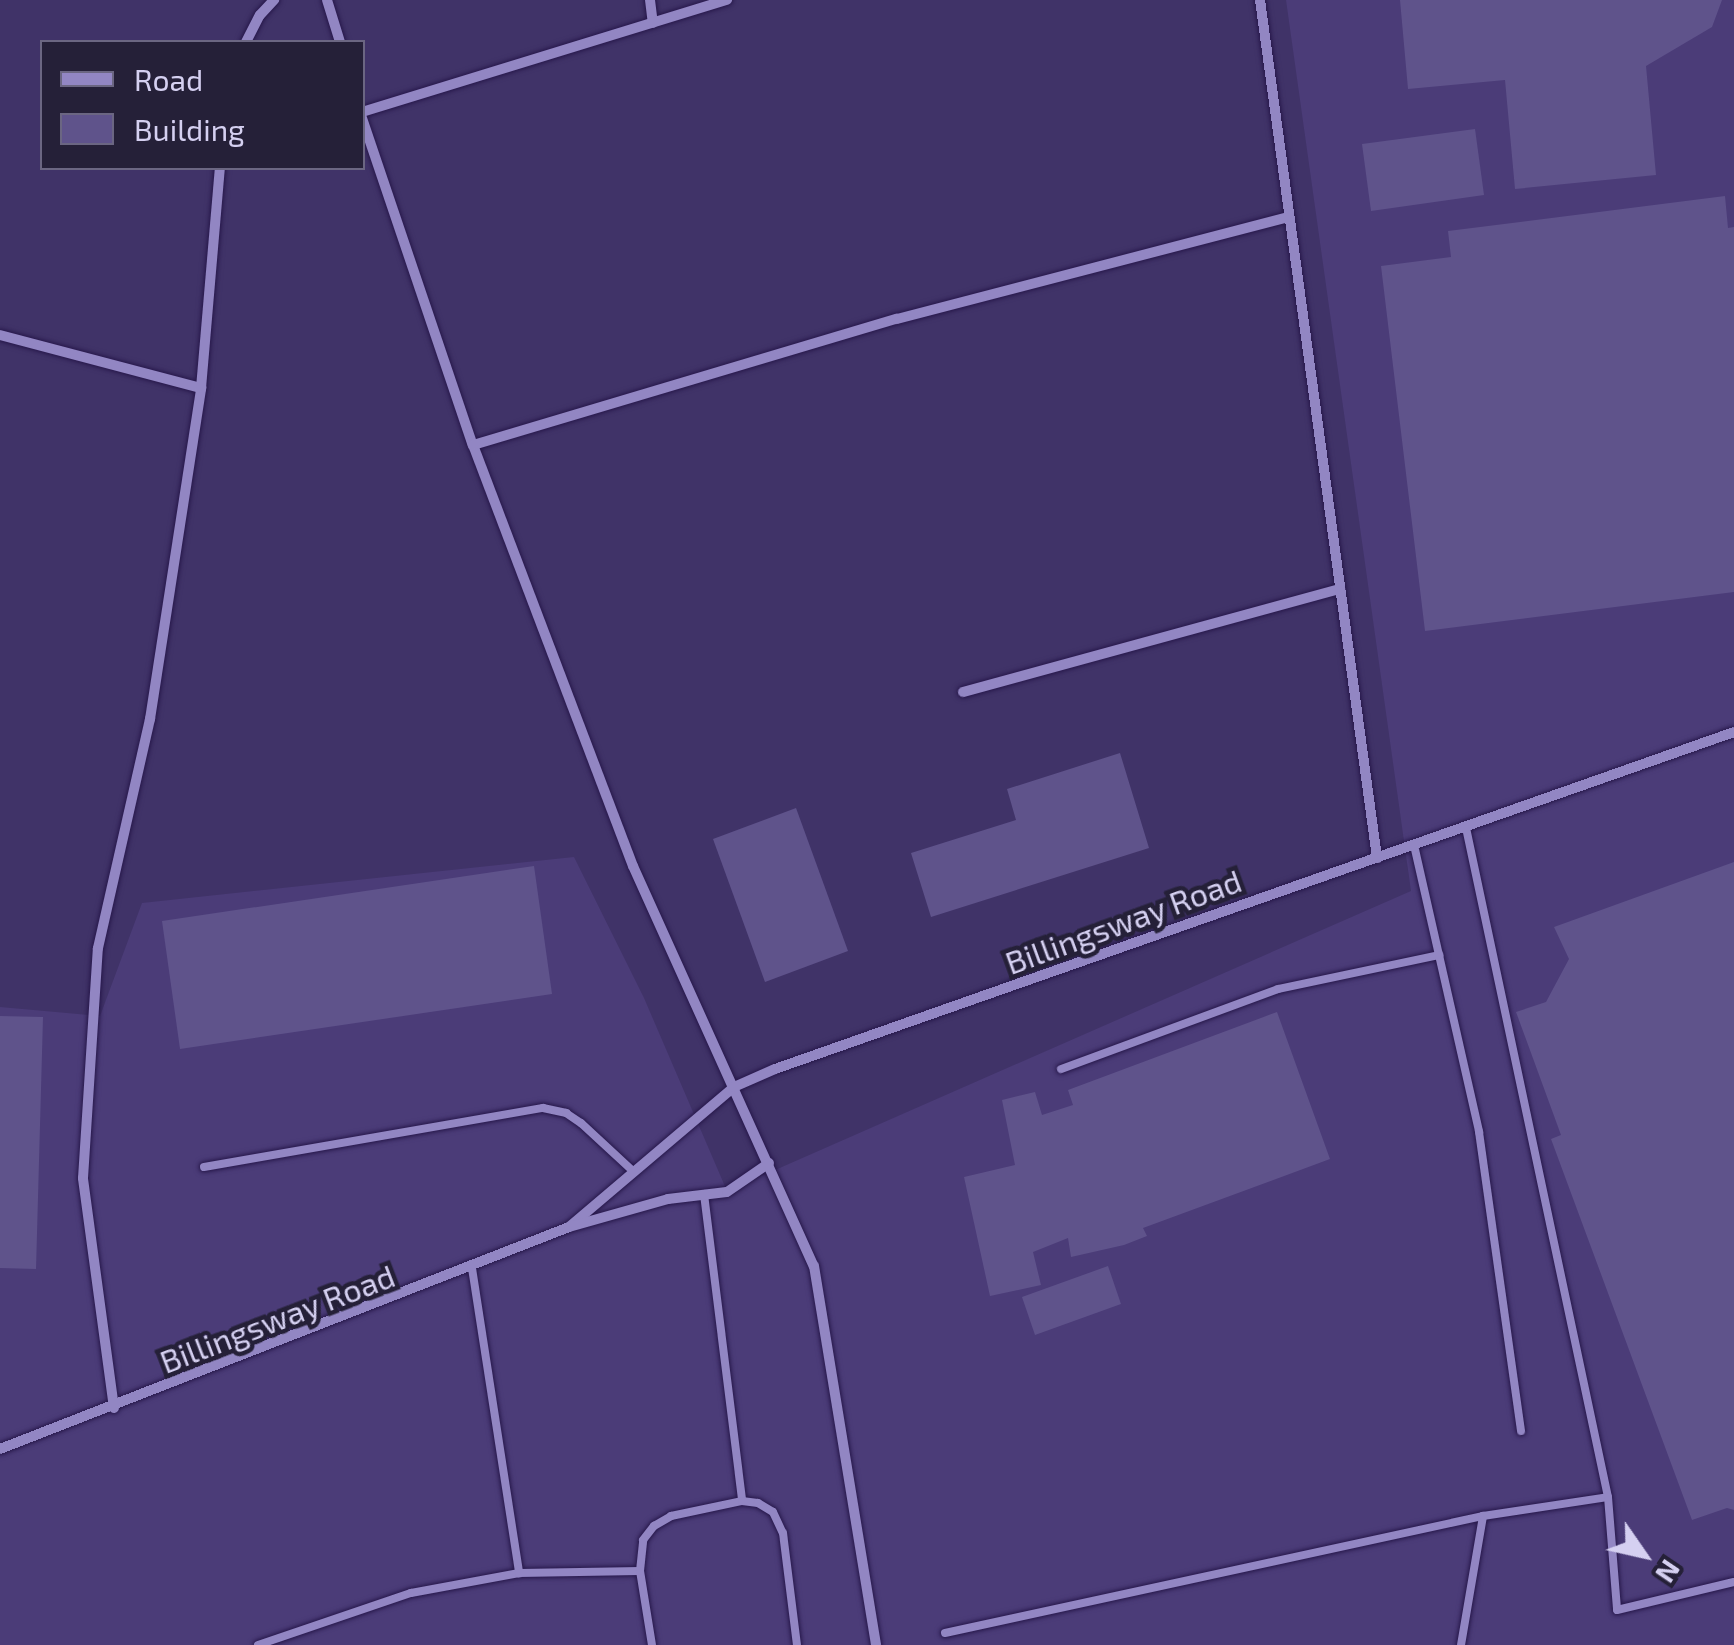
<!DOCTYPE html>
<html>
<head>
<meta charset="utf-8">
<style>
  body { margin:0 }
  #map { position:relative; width:1734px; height:1645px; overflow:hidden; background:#403368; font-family:"Exo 2",sans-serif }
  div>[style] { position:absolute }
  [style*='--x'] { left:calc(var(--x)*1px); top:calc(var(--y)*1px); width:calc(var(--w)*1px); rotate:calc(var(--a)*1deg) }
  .built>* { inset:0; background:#4b3c78 }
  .building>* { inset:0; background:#5f538b }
  .roads { filter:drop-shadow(0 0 2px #27184b) drop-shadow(0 0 2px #27184b) }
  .lane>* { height:8px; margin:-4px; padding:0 4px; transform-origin:4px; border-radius:4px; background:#9286c3 }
  .street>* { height:10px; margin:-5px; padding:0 5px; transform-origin:5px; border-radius:5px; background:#9286c3 }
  span { translate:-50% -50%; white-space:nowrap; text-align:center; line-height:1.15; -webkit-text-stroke:9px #252038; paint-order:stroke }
  .street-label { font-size:32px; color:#d5d0f1 }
  .legend { position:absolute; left:40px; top:40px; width:325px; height:130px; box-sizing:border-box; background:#252038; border:2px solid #6b6682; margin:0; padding:12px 18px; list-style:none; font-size:30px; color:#d5d0f1 }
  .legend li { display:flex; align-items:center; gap:20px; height:50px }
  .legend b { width:50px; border:2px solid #6b6682 }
  .north { position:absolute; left:1594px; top:1505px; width:100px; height:100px; -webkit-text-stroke:8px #252038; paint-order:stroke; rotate:124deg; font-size:28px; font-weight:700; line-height:40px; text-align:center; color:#d5d0f1 }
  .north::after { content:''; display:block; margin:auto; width:35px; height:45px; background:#d5d0f1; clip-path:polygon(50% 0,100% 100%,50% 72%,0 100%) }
</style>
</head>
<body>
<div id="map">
  <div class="built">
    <i style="clip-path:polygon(1286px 0,1734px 0,1734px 1645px,0 1645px,0 1007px,100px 1016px,142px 903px,574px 857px,644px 998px,727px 1191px,1411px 891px)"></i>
  </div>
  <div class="building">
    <i style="clip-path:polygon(1400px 0,1722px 0,1712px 27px,1646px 66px,1656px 175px,1515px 189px,1505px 80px,1408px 89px)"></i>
    <i style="clip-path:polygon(1475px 129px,1484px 195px,1371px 211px,1362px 144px)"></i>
    <i style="clip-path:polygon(1725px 196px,1728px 228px,1734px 227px,1734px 592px,1425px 631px,1381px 266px,1451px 257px,1448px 231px)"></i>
    <i style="clip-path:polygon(1120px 753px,1149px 848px,931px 917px,911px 853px,1016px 820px,1007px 789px)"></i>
    <i style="clip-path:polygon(796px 808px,848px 951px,765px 982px,713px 839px)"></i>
    <i style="clip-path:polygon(1734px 862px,1734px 1510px,1727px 1508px,1692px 1520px,1551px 1139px,1561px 1135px,1516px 1012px,1546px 1002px,1569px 959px,1554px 927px)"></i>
    <i style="clip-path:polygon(534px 866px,552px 994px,180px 1049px,162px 921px)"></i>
    <i style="clip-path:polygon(1277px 1012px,1330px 1159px,1143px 1228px,1147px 1236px,1124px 1245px,1071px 1257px,1068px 1238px,1033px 1252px,1041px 1285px,990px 1296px,964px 1177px,1015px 1165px,1002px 1100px,1035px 1092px,1042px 1115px,1073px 1105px,1068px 1090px)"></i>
    <i style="clip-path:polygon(0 1016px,43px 1017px,36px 1269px,0 1268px)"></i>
    <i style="clip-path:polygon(1108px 1266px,1121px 1304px,1035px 1335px,1022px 1297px)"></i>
  </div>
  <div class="roads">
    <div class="lane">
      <i style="--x:1414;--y:845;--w:294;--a:77.2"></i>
      <i style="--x:1479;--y:1132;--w:302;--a:82"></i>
      <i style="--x:1061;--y:1069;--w:231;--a:-20.2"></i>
      <i style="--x:1278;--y:989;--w:165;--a:-11.9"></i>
      <i style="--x:204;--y:1167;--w:344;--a:-9.9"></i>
      <i style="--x:543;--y:1108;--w:24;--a:12"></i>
      <i style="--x:566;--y:1113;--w:18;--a:34"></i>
      <i style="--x:581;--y:1123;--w:72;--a:42.8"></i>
      <i style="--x:704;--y:1194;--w:309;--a:82.9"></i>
      <i style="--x:472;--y:1268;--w:309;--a:81.2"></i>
      <i style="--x:1608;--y:1497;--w:113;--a:85.4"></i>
      <i style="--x:1617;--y:1610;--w:120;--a:-13.5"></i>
      <i style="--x:945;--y:1633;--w:551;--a:-12.27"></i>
      <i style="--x:258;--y:1645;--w:162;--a:-18.8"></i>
      <i style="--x:411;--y:1593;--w:110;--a:-10.5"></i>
      <i style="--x:519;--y:1573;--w:121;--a:-0.9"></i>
      <i style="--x:652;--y:1645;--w:75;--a:-99.2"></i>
      <i style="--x:640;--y:1571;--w:31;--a:-84"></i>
      <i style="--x:643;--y:1540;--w:18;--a:-52"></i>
      <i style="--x:654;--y:1526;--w:20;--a:-30"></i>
      <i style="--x:671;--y:1516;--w:73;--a:-11.9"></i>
      <i style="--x:742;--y:1501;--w:16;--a:7"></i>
      <i style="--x:758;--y:1503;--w:17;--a:31"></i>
      <i style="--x:773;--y:1512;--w:23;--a:65"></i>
      <i style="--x:783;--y:1533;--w:113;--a:82.9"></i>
      <i style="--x:1461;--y:1645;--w:131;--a:-80.3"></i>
      <i style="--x:1483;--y:1516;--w:126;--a:-8.6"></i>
      <i style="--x:1608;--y:1497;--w:684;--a:-101.98"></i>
    </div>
    <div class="street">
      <i style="--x:327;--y:0;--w:44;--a:72.8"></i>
      <i style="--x:650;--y:0;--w:23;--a:83"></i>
      <i style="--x:1260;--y:0;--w:866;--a:82.23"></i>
      <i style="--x:246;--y:42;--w:30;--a:-63"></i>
      <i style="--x:260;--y:15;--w:21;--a:-47"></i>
      <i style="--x:362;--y:112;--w:382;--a:-17.1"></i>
      <i style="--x:362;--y:118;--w:345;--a:71.3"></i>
      <i style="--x:473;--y:445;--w:450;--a:69.2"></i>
      <i style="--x:633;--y:866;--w:439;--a:65.7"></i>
      <i style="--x:814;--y:1266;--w:384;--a:80.7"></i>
      <i style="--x:0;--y:335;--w:208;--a:14.8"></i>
      <i style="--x:473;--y:445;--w:442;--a:-16.6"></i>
      <i style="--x:897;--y:319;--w:405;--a:-14.6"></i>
      <i style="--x:963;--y:692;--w:391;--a:-15.3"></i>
      <i style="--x:569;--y:1227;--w:216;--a:-40.3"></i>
      <i style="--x:734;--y:1087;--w:45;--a:-23.7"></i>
      <i style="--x:775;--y:1069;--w:1016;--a:-19.36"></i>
      <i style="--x:114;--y:1408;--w:232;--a:-97.7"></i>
      <i style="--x:83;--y:1178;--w:230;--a:-86.3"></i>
      <i style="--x:98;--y:948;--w:235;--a:-77.2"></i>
      <i style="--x:150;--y:719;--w:335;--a:-81.2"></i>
      <i style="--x:201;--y:388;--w:221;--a:-85.1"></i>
      <i style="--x:0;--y:1449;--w:611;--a:-21.31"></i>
      <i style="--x:569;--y:1227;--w:103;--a:-15.8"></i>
      <i style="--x:668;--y:1199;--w:59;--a:-6.8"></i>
      <i style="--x:727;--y:1192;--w:51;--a:-34.6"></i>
    </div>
  </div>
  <div class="street-label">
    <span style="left:1123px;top:921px;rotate:-20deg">Billingsway Road</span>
    <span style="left:277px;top:1318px;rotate:-21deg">Billingsway Road</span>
  </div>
  <ul class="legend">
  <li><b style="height:12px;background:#9286c3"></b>Road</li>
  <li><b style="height:28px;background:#5f538b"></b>Building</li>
  </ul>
  <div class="north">N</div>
</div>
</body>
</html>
